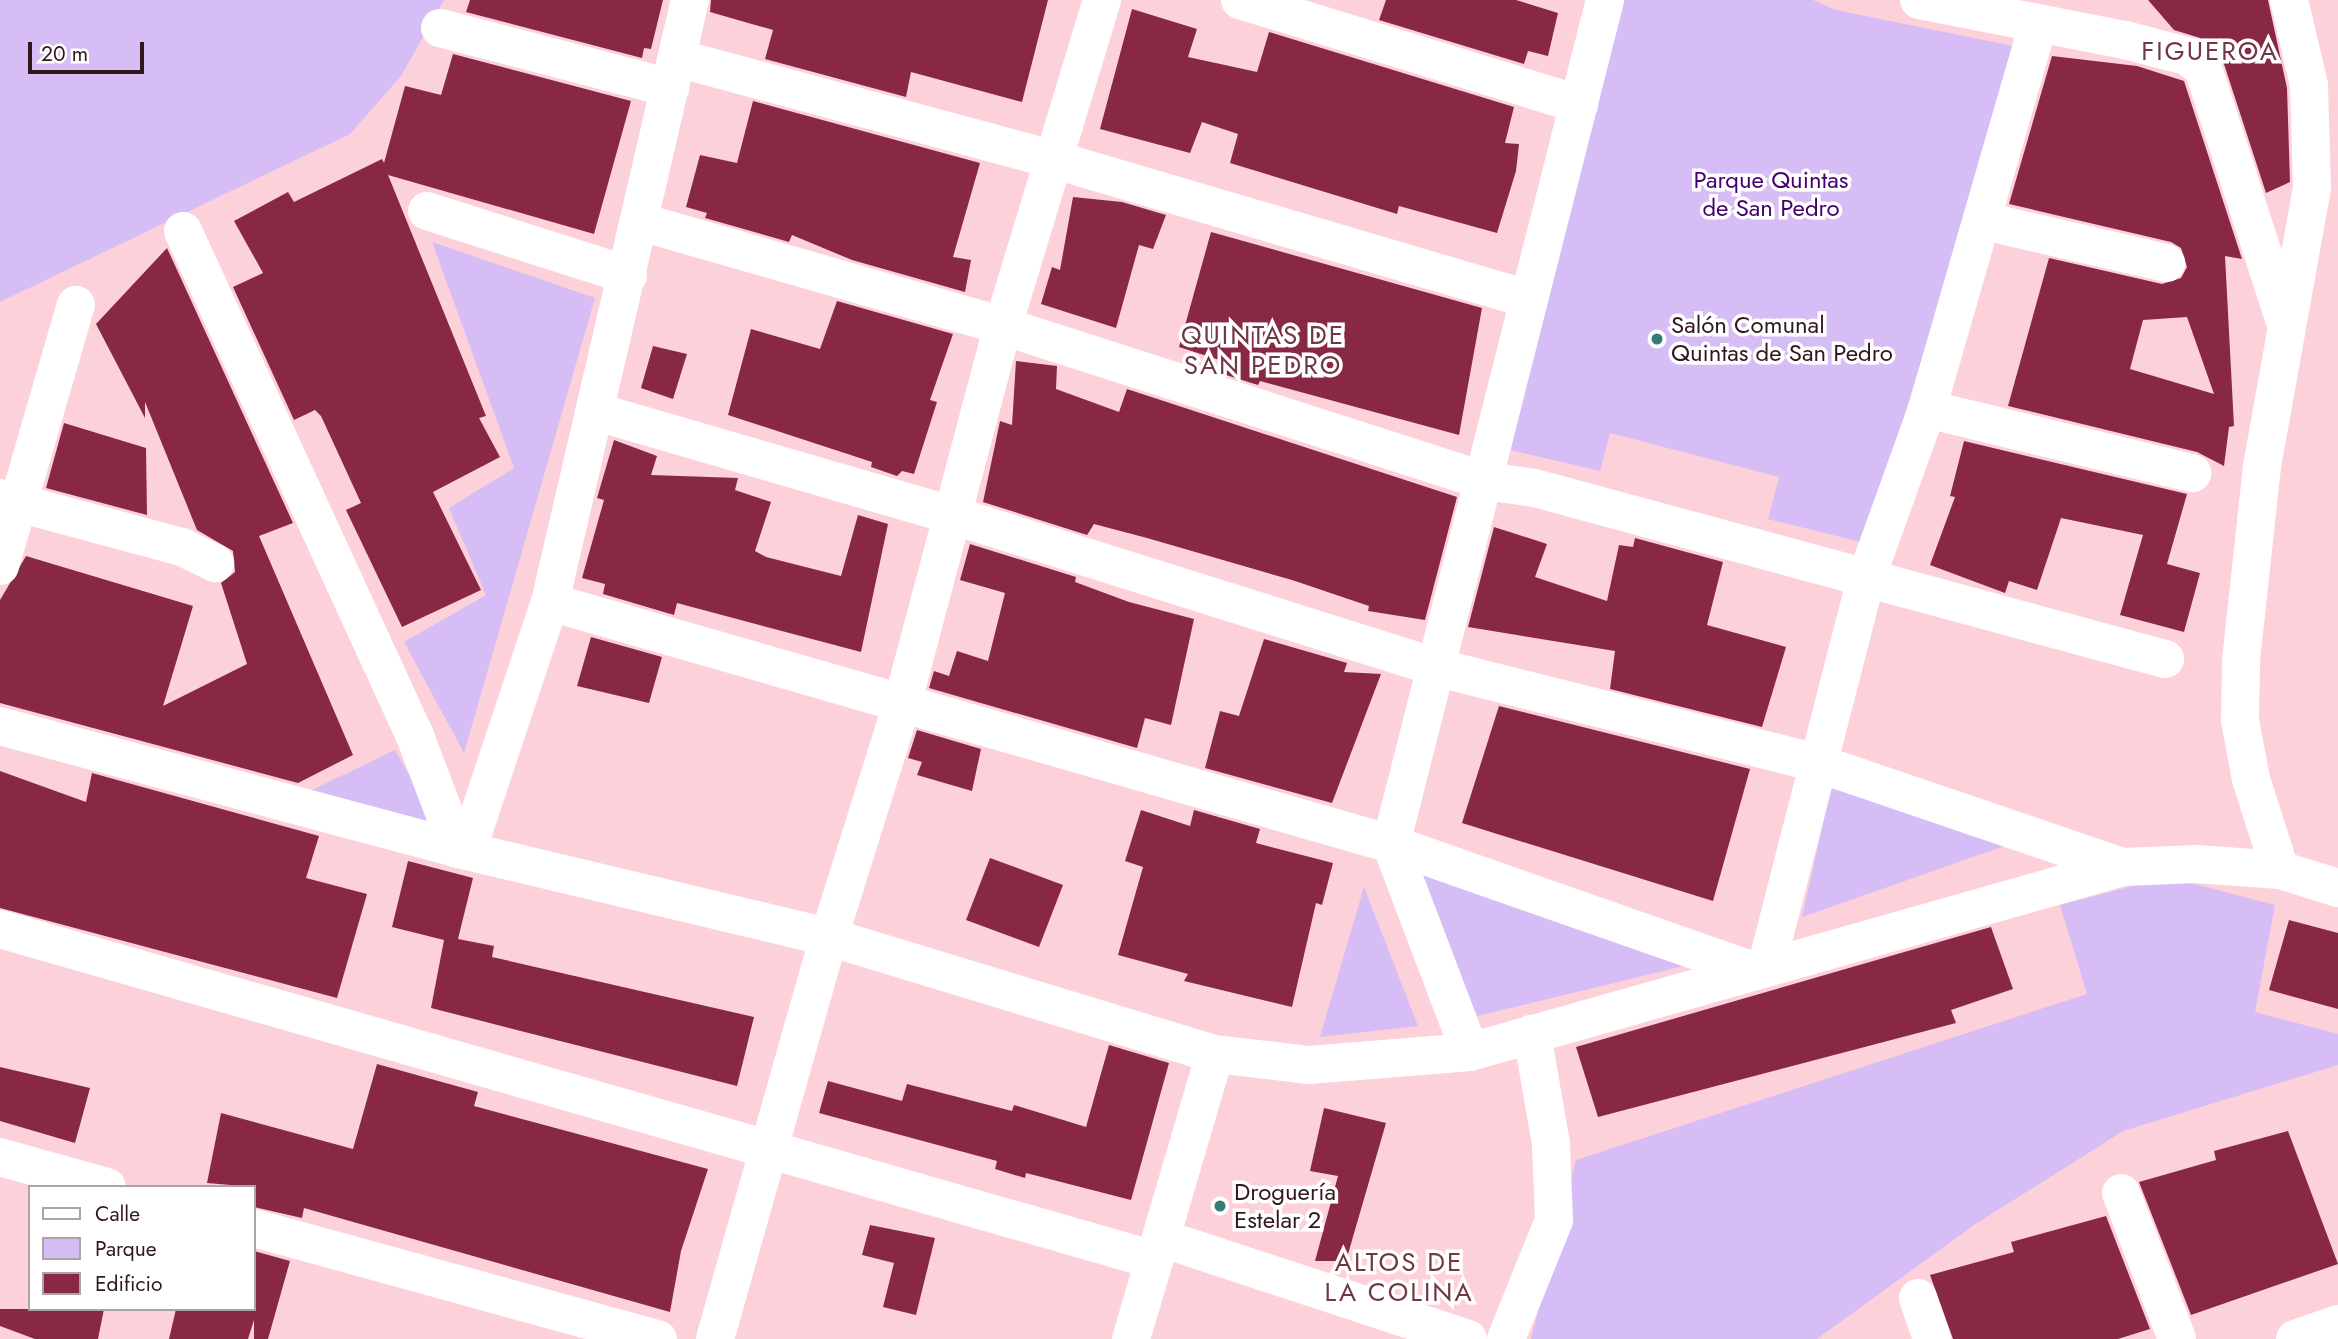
<!DOCTYPE html>
<html>
<head>
<meta charset="utf-8">
<style>
  body { margin:0 }
  #map { position:relative; width:2338px; height:1339px; overflow:hidden; background:#fcd1d9; font-family:Jost,sans-serif }
  div>[style] { position:absolute }
  [style*='--x'] { left:calc(var(--x)*1px); top:calc(var(--y)*1px); width:calc(var(--w)*1px); rotate:calc(var(--a)*1deg) }
  .green>* { inset:0; background:#d7bdf5 }
  .building>* { inset:0; background:#882845 }
  .street>* { height:38px; margin:-19px; padding:0 19px; transform-origin:19px; border-radius:19px; background:#fff }
  .secondary>* { height:38px; margin:-19px; padding:0 19px; transform-origin:19px; border-radius:19px; background:#fff }
  .dots>* { width:19px; height:19px; translate:-50% -50%; box-sizing:border-box; border:4px solid #fff; border-radius:50% }
  span { translate:-50% -50%; white-space:nowrap; text-align:center; line-height:1.15; -webkit-text-stroke:7px #fff; paint-order:stroke }
  .park-label { font-size:24px; color:#45006e }
  .poi-label { font-size:24px; color:#31181d }
  .left { translate:0 -50%; text-align:left }
  .neighbourhood-label { font-size:26px; color:#703845; letter-spacing:2px }
  .legend { position:absolute; left:28px; top:1185px; width:228px; height:126px; box-sizing:border-box; background:#fff; border:2px solid #ada3a5; margin:0; padding:9px 12px; list-style:none; font-size:21px; color:#31181d }
  .legend li { display:flex; align-items:center; gap:14px; height:35px }
  .legend b { width:35px; border:2px solid #ada3a5 }
  .scale { position:absolute; left:28px; top:42px; width:116px; height:32px; box-sizing:border-box; border:4px solid #31181d; border-top:0; padding-left:9px; font-size:21px; line-height:24px; white-space:nowrap; color:#31181d; -webkit-text-stroke:5px #fff; paint-order:stroke }
</style>
</head>
<body>
<div id="map">
  <div class="green">
    <i style="clip-path:polygon(0 0,444px 0,401px 76px,350px 134px,0 302px)"></i>
    <i style="clip-path:polygon(1623px 0,1813px 0,1836px 10px,2018px 47px,1865px 543px,1768px 519px,1779px 477px,1610px 433px,1600px 471px,1506px 449px)"></i>
    <i style="clip-path:polygon(432px 242px,595px 298px,464px 753px,404px 642px,486px 595px,449px 508px,514px 468px)"></i>
    <i style="clip-path:polygon(395px 750px,439px 828px,310px 791px)"></i>
    <i style="clip-path:polygon(1831px 788px,2010px 844px,1802px 917px)"></i>
    <i style="clip-path:polygon(1413px 865px,1696px 963px,1477px 1016px)"></i>
    <i style="clip-path:polygon(2167px 877px,2275px 905px,2255px 1012px,2338px 1034px,2338px 1065px,2123px 1131px,1974px 1225px,1817px 1339px,1531px 1339px,1576px 1160px,2087px 994px,2060px 905px)"></i>
    <i style="clip-path:polygon(1364px 887px,1418px 1026px,1320px 1037px)"></i>
  </div>
  <div class="building">
    <i style="clip-path:polygon(470px 0,663px 0,651px 49px,644px 48px,642px 58px,466px 12px)"></i>
    <i style="clip-path:polygon(711px 0,1048px 0,1022px 102px,911px 72px,906px 97px,765px 59px,773px 30px,710px 12px)"></i>
    <i style="clip-path:polygon(1386px 0,1516px 0,1558px 13px,1548px 56px,1528px 51px,1524px 64px,1379px 20px)"></i>
    <i style="clip-path:polygon(2148px 0,2268px 0,2287px 88px,2290px 182px,2266px 193px,2223px 61px,2200px 38px,2174px 30px)"></i>
    <i style="clip-path:polygon(1132px 9px,1197px 29px,1188px 57px,1257px 72px,1269px 32px,1514px 107px,1505px 143px,1519px 144px,1516px 171px,1497px 233px,1399px 206px,1397px 214px,1230px 163px,1238px 134px,1202px 122px,1190px 153px,1100px 129px)"></i>
    <i style="clip-path:polygon(453px 54px,631px 101px,594px 234px,388px 175px,486px 416px,479px 418px,500px 457px,433px 492px,481px 590px,402px 627px,346px 510px,361px 503px,321px 416px,315px 410px,294px 420px,233px 287px,263px 273px,234px 221px,288px 192px,294px 202px,382px 159px,384px 163px,405px 86px,441px 95px)"></i>
    <i style="clip-path:polygon(evenodd,2052px 56px,2137px 66px,2184px 81px,2242px 259px,2225px 256px,2234px 426px,2229px 427px,2224px 466px,2197px 452px,2008px 406px,2049px 258px,2162px 284px,2181px 278px,2187px 267px,2181px 248px,2171px 242px,2009px 204px,2052px 56px,2187px 317px,2214px 394px,2130px 369px,2143px 320px,2187px 317px)"></i>
    <i style="clip-path:polygon(753px 101px,980px 163px,953px 257px,971px 260px,965px 292px,852px 260px,792px 235px,789px 242px,705px 218px,707px 213px,686px 207px,700px 155px,737px 163px)"></i>
    <i style="clip-path:polygon(1073px 197px,1122px 202px,1166px 215px,1153px 249px,1139px 245px,1116px 328px,1041px 304px,1052px 267px,1060px 270px)"></i>
    <i style="clip-path:polygon(1211px 232px,1482px 308px,1459px 435px,1260px 381px,1258px 385px,1210px 370px,1237px 371px,1238px 366px,1179px 347px)"></i>
    <i style="clip-path:polygon(167px 248px,293px 523px,259px 536px,353px 755px,298px 783px,0 703px,0 600px,26px 556px,193px 606px,163px 706px,247px 664px,221px 583px,235px 572px,233px 551px,197px 530px,145px 402px,145px 418px,96px 324px)"></i>
    <i style="clip-path:polygon(837px 301px,953px 334px,930px 400px,937px 402px,914px 474px,902px 471px,897px 476px,871px 467px,872px 462px,728px 415px,751px 329px,820px 349px)"></i>
    <i style="clip-path:polygon(653px 346px,687px 354px,673px 399px,641px 388px)"></i>
    <i style="clip-path:polygon(1016px 361px,1057px 366px,1056px 389px,1119px 412px,1127px 389px,1457px 497px,1425px 620px,1368px 611px,1369px 606px,1292px 580px,1147px 538px,1094px 524px,1087px 535px,983px 502px,1000px 421px,1012px 425px)"></i>
    <i style="clip-path:polygon(64px 423px,146px 448px,147px 515px,46px 488px)"></i>
    <i style="clip-path:polygon(614px 440px,657px 456px,651px 475px,738px 478px,735px 490px,771px 502px,755px 551px,766px 557px,841px 576px,858px 515px,888px 524px,861px 652px,677px 603px,674px 615px,603px 594px,605px 584px,582px 578px,604px 500px,597px 498px)"></i>
    <i style="clip-path:polygon(1964px 441px,2187px 494px,2167px 564px,2200px 573px,2184px 632px,2120px 615px,2143px 535px,2061px 518px,2037px 590px,2009px 581px,2005px 593px,1930px 565px,1955px 497px,1950px 496px)"></i>
    <i style="clip-path:polygon(1494px 527px,1547px 544px,1535px 577px,1607px 601px,1619px 545px,1633px 547px,1635px 538px,1723px 562px,1707px 625px,1786px 647px,1762px 727px,1610px 689px,1615px 651px,1468px 627px)"></i>
    <i style="clip-path:polygon(970px 544px,1076px 577px,1075px 582px,1129px 602px,1194px 619px,1171px 725px,1145px 718px,1137px 748px,929px 688px,934px 671px,949px 676px,957px 651px,988px 661px,1005px 593px,960px 580px)"></i>
    <i style="clip-path:polygon(591px 637px,662px 657px,649px 703px,577px 686px)"></i>
    <i style="clip-path:polygon(1264px 639px,1347px 663px,1344px 672px,1381px 674px,1332px 803px,1205px 768px,1220px 711px,1239px 716px)"></i>
    <i style="clip-path:polygon(1499px 706px,1750px 769px,1713px 901px,1462px 823px)"></i>
    <i style="clip-path:polygon(917px 730px,981px 749px,972px 791px,917px 775px,922px 762px,908px 758px)"></i>
    <i style="clip-path:polygon(0 771px,86px 802px,92px 773px,319px 836px,306px 878px,367px 894px,337px 998px,0 908px)"></i>
    <i style="clip-path:polygon(1141px 810px,1190px 826px,1194px 810px,1260px 829px,1256px 843px,1333px 863px,1322px 905px,1316px 903px,1292px 1007px,1184px 981px,1188px 974px,1118px 955px,1143px 867px,1125px 861px)"></i>
    <i style="clip-path:polygon(990px 858px,1063px 885px,1039px 947px,966px 920px)"></i>
    <i style="clip-path:polygon(408px 861px,473px 878px,458px 939px,494px 946px,492px 957px,754px 1017px,737px 1086px,431px 1008px,444px 940px,392px 927px)"></i>
    <i style="clip-path:polygon(2289px 920px,2338px 933px,2338px 1009px,2269px 990px)"></i>
    <i style="clip-path:polygon(1991px 927px,2013px 989px,1951px 1010px,1956px 1023px,1598px 1117px,1576px 1047px)"></i>
    <i style="clip-path:polygon(1109px 1045px,1169px 1063px,1131px 1200px,1026px 1173px,1025px 1178px,995px 1169px,997px 1161px,819px 1113px,828px 1081px,902px 1101px,907px 1084px,1012px 1111px,1014px 1105px,1086px 1127px)"></i>
    <i style="clip-path:polygon(377px 1064px,478px 1092px,474px 1106px,708px 1169px,681px 1251px,670px 1312px,304px 1208px,302px 1218px,254px 1207px,254px 1187px,207px 1183px,221px 1113px,353px 1149px)"></i>
    <i style="clip-path:polygon(0 1067px,90px 1088px,75px 1143px,0 1121px)"></i>
    <i style="clip-path:polygon(1324px 1108px,1386px 1123px,1346px 1261px,1315px 1261px,1338px 1176px,1310px 1171px)"></i>
    <i style="clip-path:polygon(2288px 1131px,2338px 1264px,2191px 1315px,2139px 1182px,2216px 1160px,2214px 1151px)"></i>
    <i style="clip-path:polygon(2106px 1216px,2150px 1329px,2118px 1339px,1953px 1339px,1930px 1275px,2014px 1252px,2011px 1242px)"></i>
    <i style="clip-path:polygon(870px 1225px,935px 1238px,916px 1315px,883px 1307px,894px 1263px,862px 1255px)"></i>
    <i style="clip-path:polygon(254px 1251px,290px 1261px,268px 1339px,254px 1339px,254px 1320px,248px 1339px,169px 1339px,176px 1309px,254px 1309px)"></i>
    <i style="clip-path:polygon(0 1309px,104px 1309px,98px 1339px,35px 1339px,0 1326px)"></i>
  </div>
  <div class="street">
    <i style="--x:1240;--y:0;--w:355;--a:17.1"></i>
    <i style="--x:1919;--y:0;--w:210;--a:11"></i>
    <i style="--x:2125;--y:40;--w:64;--a:14.5"></i>
    <i style="--x:2187;--y:56;--w:20;--a:37"></i>
    <i style="--x:2203;--y:68;--w:267;--a:72.1"></i>
    <i style="--x:440;--y:28;--w:238;--a:14.6"></i>
    <i style="--x:677;--y:58;--w:388;--a:15.1"></i>
    <i style="--x:1052;--y:159;--w:497;--a:16.4"></i>
    <i style="--x:427;--y:211;--w:211;--a:17.7"></i>
    <i style="--x:1984;--y:221;--w:187;--a:13"></i>
    <i style="--x:641;--y:222;--w:377;--a:16"></i>
    <i style="--x:1003;--y:326;--w:506;--a:17.83"></i>
    <i style="--x:1485;--y:481;--w:50;--a:8"></i>
    <i style="--x:1535;--y:488;--w:653;--a:15.19"></i>
    <i style="--x:183;--y:231;--w:556;--a:65.33"></i>
    <i style="--x:415;--y:736;--w:121;--a:69.2"></i>
    <i style="--x:1927;--y:409;--w:273;--a:13.6"></i>
    <i style="--x:597;--y:412;--w:370;--a:16.2"></i>
    <i style="--x:952;--y:515;--w:510;--a:17.44"></i>
    <i style="--x:1439;--y:668;--w:393;--a:14.1"></i>
    <i style="--x:1820;--y:764;--w:320;--a:18.8"></i>
    <i style="--x:0;--y:498;--w:188;--a:15.1"></i>
    <i style="--x:182;--y:547;--w:37;--a:26"></i>
    <i style="--x:0;--y:566;--w:272;--a:-73.8"></i>
    <i style="--x:550;--y:602;--w:875;--a:16.05"></i>
    <i style="--x:1391;--y:844;--w:384;--a:19.3"></i>
    <i style="--x:0;--y:726;--w:483;--a:15"></i>
    <i style="--x:467;--y:851;--w:372;--a:13.4"></i>
    <i style="--x:829;--y:937;--w:247;--a:-72.6"></i>
    <i style="--x:903;--y:701;--w:388;--a:-75.1"></i>
    <i style="--x:1003;--y:326;--w:341;--a:-73.1"></i>
    <i style="--x:467;--y:851;--w:262;--a:-71.6"></i>
    <i style="--x:550;--y:602;--w:618;--a:-76.91"></i>
    <i style="--x:2280;--y:870;--w:96;--a:-107.7"></i>
    <i style="--x:2251;--y:779;--w:60;--a:-100.6"></i>
    <i style="--x:2240;--y:720;--w:60;--a:-89"></i>
    <i style="--x:2241;--y:660;--w:195;--a:-83.8"></i>
    <i style="--x:2262;--y:466;--w:283;--a:-79.8"></i>
    <i style="--x:2312;--y:187;--w:102;--a:-91.7"></i>
    <i style="--x:2309;--y:85;--w:87;--a:-103.2"></i>
    <i style="--x:0;--y:929;--w:1201;--a:16"></i>
    <i style="--x:1766;--y:968;--w:405;--a:-75.6"></i>
    <i style="--x:1867;--y:576;--w:177;--a:-70.2"></i>
    <i style="--x:1927;--y:409;--w:400;--a:-73.9"></i>
    <i style="--x:1470;--y:1052;--w:222;--a:-110.8"></i>
    <i style="--x:1391;--y:844;--w:871;--a:-75.77"></i>
    <i style="--x:0;--y:1157;--w:111;--a:15.7"></i>
    <i style="--x:2121;--y:1193;--w:156;--a:69"></i>
    <i style="--x:254;--y:1228;--w:419;--a:15.4"></i>
    <i style="--x:1161;--y:1238;--w:323;--a:18.2"></i>
    <i style="--x:1918;--y:1298;--w:43;--a:71.1"></i>
    <i style="--x:1131;--y:1339;--w:297;--a:-73.6"></i>
    <i style="--x:1506;--y:1339;--w:128;--a:-68"></i>
    <i style="--x:1554;--y:1220;--w:76;--a:-92.3"></i>
    <i style="--x:1551;--y:1144;--w:112;--a:-99.8"></i>
    <i style="--x:2295;--y:1339;--w:46;--a:-19.2"></i>
  </div>
  <div class="secondary">
    <i style="--x:715;--y:1339;--w:418;--a:-74.2"></i>
    <i style="--x:829;--y:937;--w:403;--a:16.9"></i>
    <i style="--x:1215;--y:1054;--w:95;--a:6.7"></i>
    <i style="--x:1309;--y:1065;--w:162;--a:-4.6"></i>
    <i style="--x:1470;--y:1052;--w:679;--a:-15.82"></i>
    <i style="--x:2123;--y:867;--w:74;--a:-2.3"></i>
    <i style="--x:2197;--y:864;--w:83;--a:4.1"></i>
    <i style="--x:2280;--y:870;--w:61;--a:17.2"></i>
  </div>
  <div class="dots">
    <i style="left:1657px;top:339px;background:#357c75"></i>
    <i style="left:1220px;top:1206px;background:#357c75"></i>
  </div>
  <div class="park-label">
    <span style="left:1771px;top:194px">Parque Quintas<br>de San Pedro</span>
  </div>
  <div class="poi-label">
    <span class="left" style="left:1671px;top:339px">Salón Comunal<br>Quintas de San Pedro</span>
    <span class="left" style="left:1234px;top:1206px">Droguería<br>Estelar 2</span>
  </div>
  <div class="neighbourhood-label">
    <span style="left:2210px;top:52px">FIGUEROA</span>
    <span style="left:1263px;top:351px">QUINTAS DE<br>SAN PEDRO</span>
    <span style="left:1399px;top:1278px">ALTOS DE<br>LA COLINA</span>
  </div>
  <ul class="legend">
  <li><b style="height:9px;background:#fff"></b>Calle</li>
  <li><b style="height:19px;background:#d7bdf5"></b>Parque</li>
  <li><b style="height:19px;background:#882845"></b>Edificio</li>
  </ul>
  <div class="scale">20 m</div>
</div>
</body>
</html>
